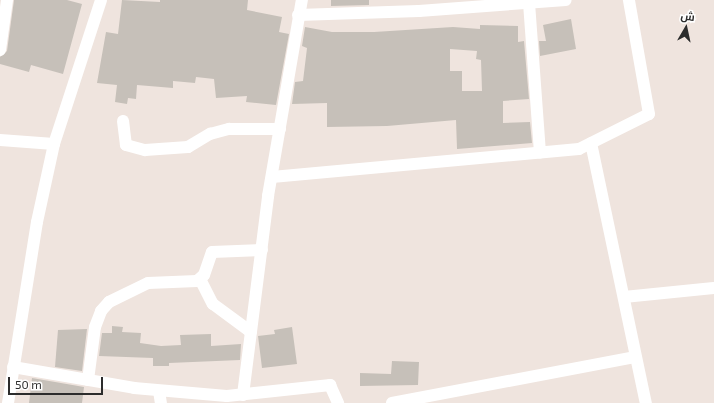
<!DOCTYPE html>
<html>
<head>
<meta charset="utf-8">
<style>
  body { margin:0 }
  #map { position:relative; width:714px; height:403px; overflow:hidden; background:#efe4de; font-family:"Exo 2",Cairo,sans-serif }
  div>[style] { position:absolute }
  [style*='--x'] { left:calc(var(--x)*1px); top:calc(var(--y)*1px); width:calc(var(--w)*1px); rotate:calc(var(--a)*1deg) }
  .building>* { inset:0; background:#c6c0b9 }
  .minor>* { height:12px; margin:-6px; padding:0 6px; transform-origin:6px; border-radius:6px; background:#fff }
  span { translate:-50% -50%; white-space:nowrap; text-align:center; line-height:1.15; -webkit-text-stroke:3px #fff; paint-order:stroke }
  .north { position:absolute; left:666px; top:8px; width:40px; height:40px; -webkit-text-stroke:3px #fff; paint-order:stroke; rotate:9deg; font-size:11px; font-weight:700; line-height:16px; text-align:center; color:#2c2c2c }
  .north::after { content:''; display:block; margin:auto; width:14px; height:18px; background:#2c2c2c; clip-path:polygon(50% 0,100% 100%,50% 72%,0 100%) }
  .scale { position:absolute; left:8px; top:377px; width:95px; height:18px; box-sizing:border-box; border:2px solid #2c2c2c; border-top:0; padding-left:5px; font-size:12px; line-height:14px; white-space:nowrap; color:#2c2c2c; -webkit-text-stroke:3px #fff; paint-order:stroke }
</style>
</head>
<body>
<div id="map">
  <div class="building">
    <i style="clip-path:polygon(14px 0,67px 0,82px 4px,63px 74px,31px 65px,29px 72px,0 64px,0 57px,7px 51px)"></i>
    <i style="clip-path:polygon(122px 0,160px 2px,160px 0,248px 0,247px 10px,282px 17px,279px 32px,289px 34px,276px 105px,246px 102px,247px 96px,216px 98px,214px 79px,196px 77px,195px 83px,173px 81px,173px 88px,137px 85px,136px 99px,128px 98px,127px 104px,115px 102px,117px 85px,97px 83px,106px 32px,118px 34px)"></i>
    <i style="clip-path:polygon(331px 0,369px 0,369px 5px,331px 6px)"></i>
    <i style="clip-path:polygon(571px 19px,576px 49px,540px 56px,539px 41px,546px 41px,543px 25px)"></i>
    <i style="clip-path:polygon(evenodd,480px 25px,518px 26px,518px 42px,524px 41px,529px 99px,503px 101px,503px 123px,530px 122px,532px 143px,457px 149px,456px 120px,387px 126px,327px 127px,327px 103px,292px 104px,295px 82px,303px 81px,307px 48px,302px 46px,305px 27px,332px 32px,374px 32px,453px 27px,480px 29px,480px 25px,450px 49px,477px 51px,476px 59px,481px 60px,482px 91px,462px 91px,462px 71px,450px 71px,450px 49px)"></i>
    <i style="clip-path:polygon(112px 326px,123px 327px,122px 332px,141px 333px,140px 343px,161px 346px,181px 345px,180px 335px,211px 334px,211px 346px,241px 344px,240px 360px,169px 363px,169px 366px,153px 366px,153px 358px,99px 356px,102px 333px,112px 333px)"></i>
    <i style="clip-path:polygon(292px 327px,297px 364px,262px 368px,258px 336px,275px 334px,274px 330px)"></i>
    <i style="clip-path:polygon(87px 329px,82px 371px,55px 367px,58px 330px)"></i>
    <i style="clip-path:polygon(392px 361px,419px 362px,418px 385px,360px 386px,360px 373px,391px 374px)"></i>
    <i style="clip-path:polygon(32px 378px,84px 387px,82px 403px,29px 403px)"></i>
  </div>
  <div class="minor">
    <i style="--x:529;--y:3;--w:150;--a:85.8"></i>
    <i style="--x:298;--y:15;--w:121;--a:-1.9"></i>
    <i style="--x:419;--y:11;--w:147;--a:-4.3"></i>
    <i style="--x:0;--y:50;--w:50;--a:-82"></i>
    <i style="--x:123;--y:121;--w:24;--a:83"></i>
    <i style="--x:126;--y:145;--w:20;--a:15"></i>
    <i style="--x:145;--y:150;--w:43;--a:-4"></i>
    <i style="--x:188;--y:147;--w:26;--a:-31"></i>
    <i style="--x:210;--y:134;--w:20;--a:-15"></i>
    <i style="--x:229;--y:129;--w:51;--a:0"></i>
    <i style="--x:0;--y:140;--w:54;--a:4.2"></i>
    <i style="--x:591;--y:143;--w:266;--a:78.1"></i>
    <i style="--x:272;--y:177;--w:308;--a:-5.2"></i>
    <i style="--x:579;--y:149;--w:78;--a:-26.6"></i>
    <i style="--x:649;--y:114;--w:116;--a:-100"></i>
    <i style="--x:200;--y:279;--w:28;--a:63"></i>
    <i style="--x:213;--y:304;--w:47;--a:36.4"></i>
    <i style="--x:624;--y:297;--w:90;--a:-5.7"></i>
    <i style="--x:13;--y:367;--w:123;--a:9.8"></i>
    <i style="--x:134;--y:388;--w:93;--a:4.9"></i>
    <i style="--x:227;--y:396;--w:104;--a:-6.1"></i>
    <i style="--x:330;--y:385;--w:20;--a:66"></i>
    <i style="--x:88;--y:380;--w:53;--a:-82.5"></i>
    <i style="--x:95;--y:327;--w:17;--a:-69"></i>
    <i style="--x:101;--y:311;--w:12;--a:-48"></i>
    <i style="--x:109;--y:302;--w:43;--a:-26"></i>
    <i style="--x:148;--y:283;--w:49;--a:-2.3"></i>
    <i style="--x:197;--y:281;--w:9;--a:-41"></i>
    <i style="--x:204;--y:275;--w:24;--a:-71"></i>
    <i style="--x:212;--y:252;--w:50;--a:-2.3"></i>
    <i style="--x:159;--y:391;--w:12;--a:81"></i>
    <i style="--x:243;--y:395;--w:201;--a:-82.8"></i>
    <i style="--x:268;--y:196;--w:199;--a:-80.2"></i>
    <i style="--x:8;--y:403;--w:183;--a:-80.9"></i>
    <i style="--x:37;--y:222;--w:80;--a:-77.7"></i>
    <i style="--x:54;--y:144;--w:151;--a:-71.9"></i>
    <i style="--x:392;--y:403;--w:248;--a:-10.7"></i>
  </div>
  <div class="north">ش</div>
  <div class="scale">50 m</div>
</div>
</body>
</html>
